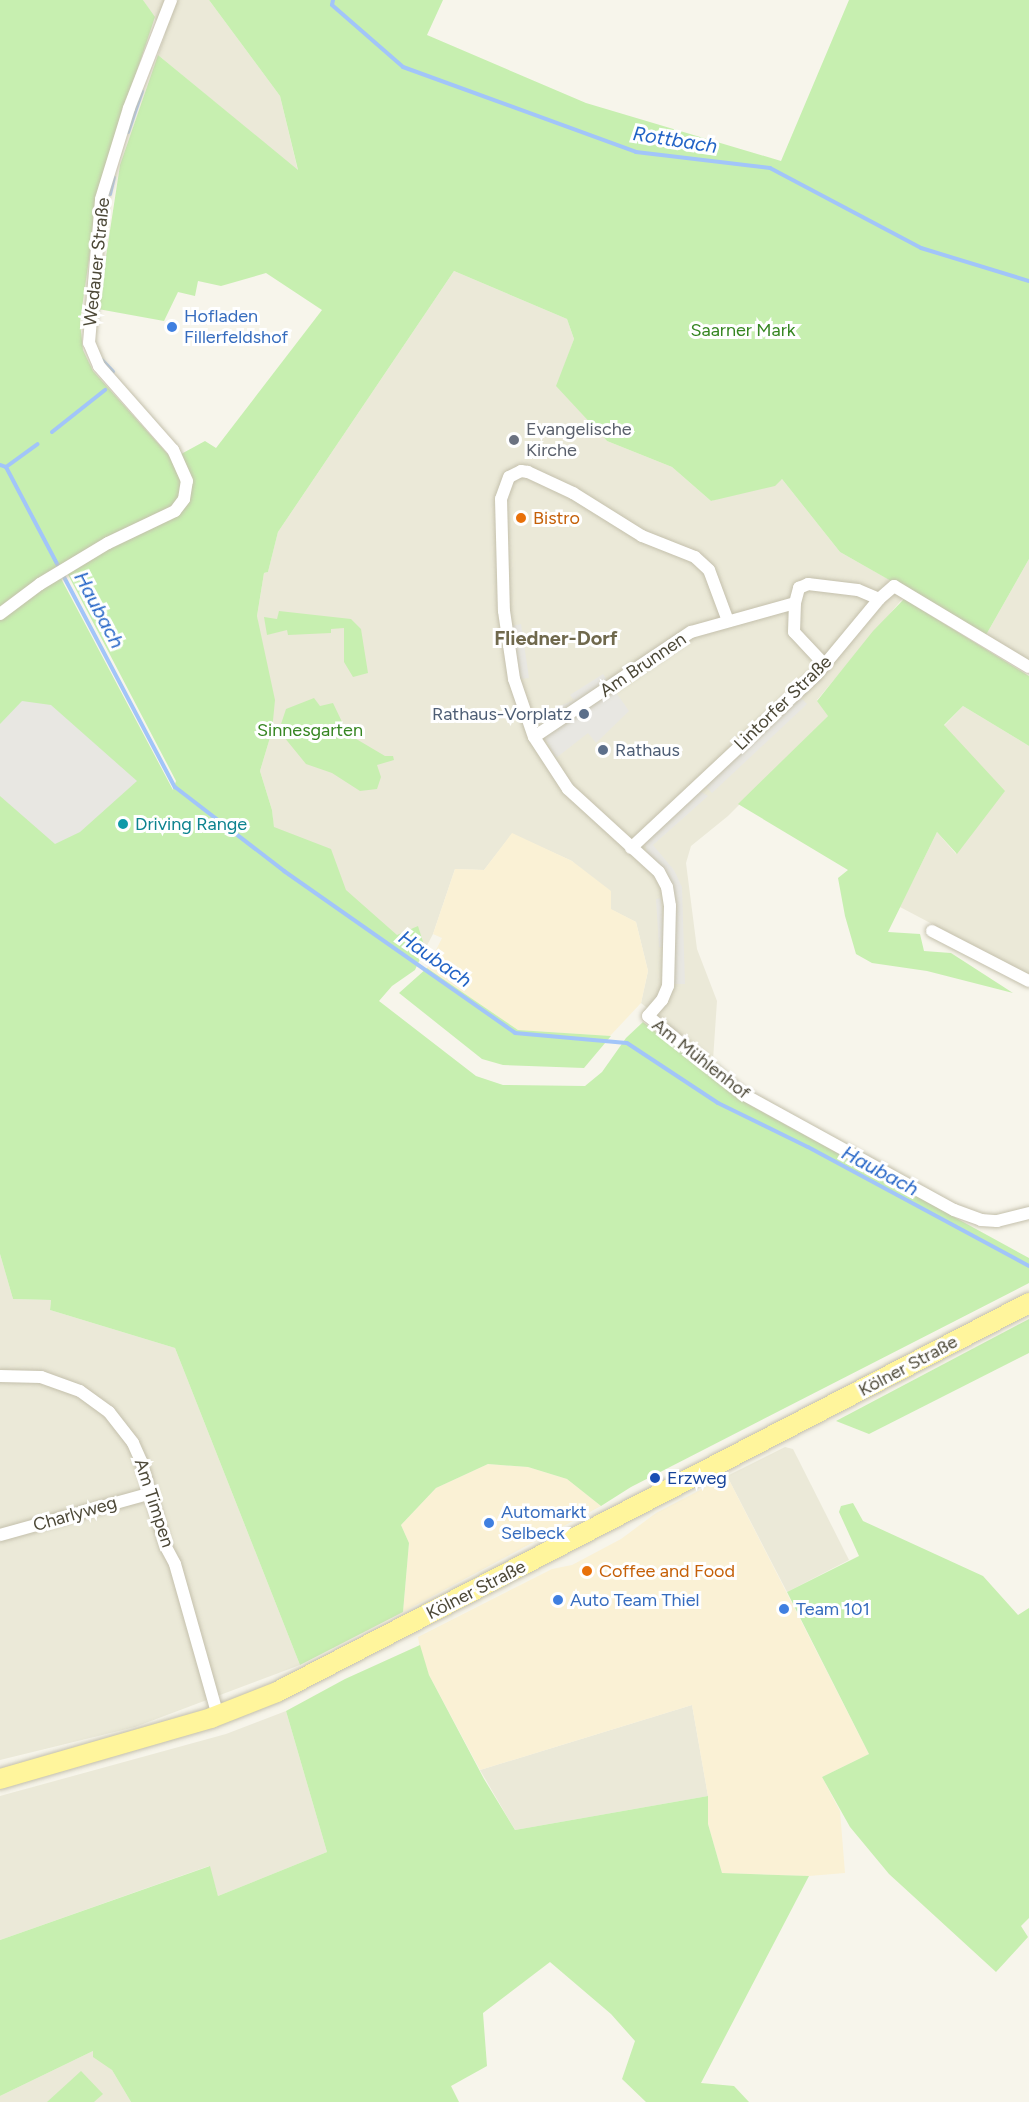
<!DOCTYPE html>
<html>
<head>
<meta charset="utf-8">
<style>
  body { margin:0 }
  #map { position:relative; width:1029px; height:2102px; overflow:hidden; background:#f7f5eb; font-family:Figtree,sans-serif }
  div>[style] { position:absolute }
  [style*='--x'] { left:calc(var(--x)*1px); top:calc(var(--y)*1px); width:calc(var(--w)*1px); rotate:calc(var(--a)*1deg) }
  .residential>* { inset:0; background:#ebe9d8 }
  .commercial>* { inset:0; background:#faf1d5 }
  .green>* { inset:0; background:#c7efb0 }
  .parking>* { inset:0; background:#e8e7e2 }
  .stream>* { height:4px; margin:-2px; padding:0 2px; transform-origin:2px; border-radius:2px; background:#a2c5f9 }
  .roads { filter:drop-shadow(0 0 2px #c4c0ac) drop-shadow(0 0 2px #c4c0ac) }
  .minor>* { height:12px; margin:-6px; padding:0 6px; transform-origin:6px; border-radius:6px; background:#fff }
  .primary>* { height:20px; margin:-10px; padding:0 10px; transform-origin:10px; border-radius:10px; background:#fff59c }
  .dots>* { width:16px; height:16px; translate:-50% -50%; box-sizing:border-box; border:3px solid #fff; border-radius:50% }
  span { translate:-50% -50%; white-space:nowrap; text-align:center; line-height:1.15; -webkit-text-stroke:6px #fff; paint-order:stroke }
  .street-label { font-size:18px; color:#4c4837 }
  .shop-label { font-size:18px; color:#366cbe }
  .left { translate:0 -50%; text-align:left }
  .park-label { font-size:18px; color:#368622 }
  .worship-label { font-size:18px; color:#5b616d }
  .food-label { font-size:18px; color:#c56008 }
  .service-label { font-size:18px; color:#4e5e75 }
  .right { translate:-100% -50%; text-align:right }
  .culture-label { font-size:18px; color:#0d838f }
  .transit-label { font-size:18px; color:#164399 }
  .water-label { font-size:20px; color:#2263c6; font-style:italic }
  .neighbourhood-label { font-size:20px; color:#70694d; font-weight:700 }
</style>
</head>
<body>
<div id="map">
  <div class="residential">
    <i style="clip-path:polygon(143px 0,209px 0,280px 96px,298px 171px,158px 55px,165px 35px)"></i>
    <i style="clip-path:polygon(454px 271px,567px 319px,574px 339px,557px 386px,607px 441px,672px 467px,711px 501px,782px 479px,840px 552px,909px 591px,817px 700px,829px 715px,728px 816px,691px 846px,686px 863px,697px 949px,717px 1001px,713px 1060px,641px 1003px,648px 971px,636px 922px,610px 909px,572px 861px,512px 834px,484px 870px,455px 869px,433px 934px,421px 957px,277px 864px,272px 810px,260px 771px,272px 731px,257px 616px,264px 573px,268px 572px,278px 532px)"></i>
    <i style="clip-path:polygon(1029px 559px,1029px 661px,986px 635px)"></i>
    <i style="clip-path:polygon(963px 706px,1029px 746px,1029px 975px,900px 907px,937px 832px,956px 854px,944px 726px)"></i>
    <i style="clip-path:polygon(0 1254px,13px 1299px,51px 1300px,50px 1310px,175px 1348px,300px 1665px,135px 1727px,0 1760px)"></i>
    <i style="clip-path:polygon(785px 1447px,793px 1449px,849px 1560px,787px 1592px,727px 1476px)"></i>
    <i style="clip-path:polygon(692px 1705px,708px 1796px,515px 1830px,480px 1770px)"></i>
    <i style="clip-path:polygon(286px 1711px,327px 1852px,218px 1896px,209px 1866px,0 1940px,0 1796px,226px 1734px)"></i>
    <i style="clip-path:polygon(93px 2051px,112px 2070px,131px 2102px,0 2102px,0 2096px)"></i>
  </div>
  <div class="commercial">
    <i style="clip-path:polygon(512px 833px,572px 861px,611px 891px,611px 909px,636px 922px,648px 971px,641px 1003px,610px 1036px,518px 1030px,427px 968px,442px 938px,433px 934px,455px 869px,484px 870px)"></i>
    <i style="clip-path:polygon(488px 1464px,528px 1467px,567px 1479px,601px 1506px,403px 1612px,409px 1543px,401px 1525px,436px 1488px)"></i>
    <i style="clip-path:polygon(727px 1476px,869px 1754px,822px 1777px,840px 1811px,845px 1873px,809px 1876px,722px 1873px,708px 1824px,708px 1796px,692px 1705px,480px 1770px,429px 1675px,420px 1648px,418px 1637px,552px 1569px,572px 1565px,621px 1539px,656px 1513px)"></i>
  </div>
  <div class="green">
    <i style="clip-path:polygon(evenodd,0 0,143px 0,155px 17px,108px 157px,97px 203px,80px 322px,83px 350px,93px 371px,172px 459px,205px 441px,216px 448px,322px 310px,266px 273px,221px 286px,198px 281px,195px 296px,178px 292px,164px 321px,98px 309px,120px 165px,158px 55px,298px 170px,280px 96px,209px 0,443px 0,427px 35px,586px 103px,781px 161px,849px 0,1029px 0,1029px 559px,986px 635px,840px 552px,782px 479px,775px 486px,711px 501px,672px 467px,607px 441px,556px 386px,574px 339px,567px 319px,454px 271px,278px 532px,268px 572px,264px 573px,257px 616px,275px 700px,272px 731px,260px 771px,272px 810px,274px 827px,331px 849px,346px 890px,397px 935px,418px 926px,425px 948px,415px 970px,392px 986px,379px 1001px,476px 1076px,503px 1085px,585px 1086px,602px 1072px,626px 1038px,643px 1022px,748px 1104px,1029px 1258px,1029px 1283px,631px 1487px,601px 1506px,567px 1479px,528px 1467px,488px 1464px,436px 1488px,401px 1525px,409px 1543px,403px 1612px,300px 1665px,175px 1348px,50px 1310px,51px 1300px,13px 1299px,0 1254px,0 0,63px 565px,176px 781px,173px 790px,56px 569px,63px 565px)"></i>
    <i style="clip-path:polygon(904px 599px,1029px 676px,1029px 746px,963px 706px,944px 725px,1005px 791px,957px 854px,937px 832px,888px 932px,920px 934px,924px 951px,951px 953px,1013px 993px,927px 971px,872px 963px,856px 954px,845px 916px,838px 878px,848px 870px,738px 804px,828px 716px,817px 701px,873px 631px)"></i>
    <i style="clip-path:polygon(279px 611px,351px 619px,361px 629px,368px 673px,353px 677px,344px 662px,344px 628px,331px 629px,331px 633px,288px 635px,287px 630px,267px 635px,264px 617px,277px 619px)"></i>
    <i style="clip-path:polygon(314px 698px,320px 706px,333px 703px,343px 724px,336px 727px,385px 756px,393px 756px,394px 760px,377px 765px,381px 777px,377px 789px,360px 791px,332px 773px,306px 764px,284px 737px,281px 724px,286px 709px)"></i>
    <i style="clip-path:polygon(427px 968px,518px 1030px,611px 1036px,584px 1068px,503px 1065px,482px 1059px,399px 993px)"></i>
    <i style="clip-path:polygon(1029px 1319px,1029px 1353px,869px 1434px,836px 1421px)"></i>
    <i style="clip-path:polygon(853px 1503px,863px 1521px,983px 1576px,1018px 1615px,1029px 1608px,1029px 1918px,1021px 1926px,1028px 1937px,996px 1972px,889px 1874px,850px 1827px,822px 1777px,869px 1754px,787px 1592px,859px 1556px,839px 1512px,841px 1506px)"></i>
    <i style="clip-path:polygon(420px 1645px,429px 1675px,484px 1779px,515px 1830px,708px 1796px,708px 1824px,722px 1873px,809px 1876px,701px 2083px,734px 2086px,749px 2102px,646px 2102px,622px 2079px,635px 2041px,611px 2014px,550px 1962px,483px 2013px,487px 2066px,451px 2086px,459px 2102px,131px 2102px,112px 2070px,93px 2057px,93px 2051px,0 2096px,0 1940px,210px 1866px,218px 1896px,327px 1852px,286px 1711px,345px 1679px)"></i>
    <i style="clip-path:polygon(81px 2071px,103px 2094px,94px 2102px,47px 2102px)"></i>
  </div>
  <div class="parking">
    <i style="clip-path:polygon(521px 624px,529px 678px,520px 679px,512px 626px)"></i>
    <i style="clip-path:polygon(603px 674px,629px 711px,596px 743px,588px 733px,556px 758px,533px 717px,574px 700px,570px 695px)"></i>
    <i style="clip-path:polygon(800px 697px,807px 704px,712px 793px,705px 786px)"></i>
    <i style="clip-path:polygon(22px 701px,51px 705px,137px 781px,80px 832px,55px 844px,0 796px,0 724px)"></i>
    <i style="clip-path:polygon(700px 791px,708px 796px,653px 845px,674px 870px,682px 887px,685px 984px,674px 984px,675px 908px,648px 857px,645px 844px,647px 838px)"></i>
    <i style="clip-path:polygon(661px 898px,664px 947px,659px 947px,656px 899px)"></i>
  </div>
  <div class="stream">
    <i style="--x:333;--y:0;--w:5;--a:101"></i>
    <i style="--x:332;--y:5;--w:94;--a:41.1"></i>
    <i style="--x:403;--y:67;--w:248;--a:20"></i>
    <i style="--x:636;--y:152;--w:135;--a:6.8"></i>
    <i style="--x:770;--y:168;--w:171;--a:27.9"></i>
    <i style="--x:921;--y:248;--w:113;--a:17"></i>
    <i style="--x:128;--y:132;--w:43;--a:-71.1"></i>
    <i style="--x:110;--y:194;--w:17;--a:-77"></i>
    <i style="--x:103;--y:246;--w:38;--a:-83"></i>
    <i style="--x:102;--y:360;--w:16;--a:47"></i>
    <i style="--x:52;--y:432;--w:68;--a:-38.4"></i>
    <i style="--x:0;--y:465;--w:6;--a:18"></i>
    <i style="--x:6;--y:467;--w:362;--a:62.2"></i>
    <i style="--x:175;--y:787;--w:138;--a:37.6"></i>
    <i style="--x:284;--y:871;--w:282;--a:35"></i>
    <i style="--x:515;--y:1033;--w:112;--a:5.1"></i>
    <i style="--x:627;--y:1043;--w:109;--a:33.4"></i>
    <i style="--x:718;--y:1103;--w:100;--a:26.1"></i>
    <i style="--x:808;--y:1147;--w:251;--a:28.3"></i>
    <i style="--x:6;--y:467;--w:39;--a:-36"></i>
  </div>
  <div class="roads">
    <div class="minor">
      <i style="--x:795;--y:603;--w:29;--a:92"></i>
      <i style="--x:794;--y:632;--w:45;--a:46.8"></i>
      <i style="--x:0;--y:614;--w:50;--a:-36.9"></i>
      <i style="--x:40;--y:584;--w:79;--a:-31.1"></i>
      <i style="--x:108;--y:543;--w:74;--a:-25.5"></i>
      <i style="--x:175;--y:511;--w:15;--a:-53"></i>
      <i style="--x:184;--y:499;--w:18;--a:-81"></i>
      <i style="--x:187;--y:481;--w:34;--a:-114"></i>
      <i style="--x:173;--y:450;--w:112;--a:-131.4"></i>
      <i style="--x:99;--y:366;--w:25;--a:-113"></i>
      <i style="--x:89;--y:343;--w:144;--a:-85.2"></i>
      <i style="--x:101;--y:199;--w:95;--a:-72.9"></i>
      <i style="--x:129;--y:108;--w:116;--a:-68.7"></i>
      <i style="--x:728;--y:621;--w:54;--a:-110.4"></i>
      <i style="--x:709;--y:570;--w:19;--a:-137"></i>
      <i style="--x:695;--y:557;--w:57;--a:-158.4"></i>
      <i style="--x:642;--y:536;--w:81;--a:-148.1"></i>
      <i style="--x:573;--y:493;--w:50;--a:-155"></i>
      <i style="--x:528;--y:472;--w:7;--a:-172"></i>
      <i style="--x:521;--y:471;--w:13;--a:153"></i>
      <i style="--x:509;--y:477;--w:23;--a:110"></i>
      <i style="--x:501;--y:499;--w:112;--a:88.5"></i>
      <i style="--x:504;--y:611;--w:69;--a:81.6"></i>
      <i style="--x:514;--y:679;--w:61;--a:71"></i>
      <i style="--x:534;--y:737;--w:62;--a:56.8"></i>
      <i style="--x:568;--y:789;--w:123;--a:42.4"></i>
      <i style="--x:659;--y:872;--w:17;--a:62"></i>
      <i style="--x:667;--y:887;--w:19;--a:81"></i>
      <i style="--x:670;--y:906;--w:80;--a:91.4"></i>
      <i style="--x:668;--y:986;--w:15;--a:113"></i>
      <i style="--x:662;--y:1000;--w:21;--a:131"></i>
      <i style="--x:648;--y:1016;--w:121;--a:39.6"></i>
      <i style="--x:741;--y:1093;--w:243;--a:28.8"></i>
      <i style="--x:954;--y:1210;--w:29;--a:20"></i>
      <i style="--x:981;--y:1220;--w:16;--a:4"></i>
      <i style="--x:997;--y:1221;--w:33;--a:-14"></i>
      <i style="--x:534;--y:737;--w:189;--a:-33.8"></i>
      <i style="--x:691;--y:632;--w:108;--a:-15.6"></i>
      <i style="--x:795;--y:603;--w:16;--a:-75"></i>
      <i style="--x:799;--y:588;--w:10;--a:-24"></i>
      <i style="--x:808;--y:584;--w:50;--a:6.8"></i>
      <i style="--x:858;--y:590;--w:23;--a:23"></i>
      <i style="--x:631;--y:848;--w:253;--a:-43.1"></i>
      <i style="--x:816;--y:675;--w:99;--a:-50.3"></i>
      <i style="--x:879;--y:599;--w:20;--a:-41"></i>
      <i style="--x:894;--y:586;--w:157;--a:31"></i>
      <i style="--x:932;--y:931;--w:109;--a:27.3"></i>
      <i style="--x:0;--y:1376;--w:41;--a:1.4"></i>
      <i style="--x:41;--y:1377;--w:41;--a:19.7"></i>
      <i style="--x:80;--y:1391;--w:36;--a:36"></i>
      <i style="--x:109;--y:1412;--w:39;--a:52"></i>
      <i style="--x:133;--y:1443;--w:20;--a:66"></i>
      <i style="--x:141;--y:1461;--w:90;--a:73.8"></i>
      <i style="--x:166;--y:1547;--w:19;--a:62"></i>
      <i style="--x:175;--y:1564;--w:158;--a:74.2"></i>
      <i style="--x:0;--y:1535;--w:157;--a:-15.5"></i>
    </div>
    <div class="primary">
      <i style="--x:0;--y:1779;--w:220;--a:-16.1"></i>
      <i style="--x:211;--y:1718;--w:71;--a:-21.5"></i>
      <i style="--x:277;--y:1692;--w:847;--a:-27.35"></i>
    </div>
  </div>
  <div class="dots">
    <i style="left:172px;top:327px;background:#3f7fe0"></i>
    <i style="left:514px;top:440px;background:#6b7280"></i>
    <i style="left:521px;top:518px;background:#e8710a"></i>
    <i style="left:584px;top:714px;background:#5c6f8a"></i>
    <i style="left:603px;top:750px;background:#5c6f8a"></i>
    <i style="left:123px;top:824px;background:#0f9aa8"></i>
    <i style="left:655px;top:1478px;background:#1a4fb4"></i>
    <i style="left:489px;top:1523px;background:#3f7fe0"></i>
    <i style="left:587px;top:1571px;background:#e8710a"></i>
    <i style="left:558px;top:1600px;background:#3f7fe0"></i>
    <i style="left:784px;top:1609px;background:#3f7fe0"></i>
  </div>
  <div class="street-label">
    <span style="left:97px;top:262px;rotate:-84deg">Wedauer Straße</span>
    <span style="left:643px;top:665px;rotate:-34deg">Am Brunnen</span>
    <span style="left:783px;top:703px;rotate:-44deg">Lintorfer Straße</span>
    <span style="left:701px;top:1059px;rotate:38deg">Am Mühlenhof</span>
    <span style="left:908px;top:1366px;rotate:-28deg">Kölner Straße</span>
    <span style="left:154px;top:1503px;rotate:72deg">Am Timpen</span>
    <span style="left:75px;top:1514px;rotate:-16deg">Charlyweg</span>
    <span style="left:476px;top:1590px;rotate:-27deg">Kölner Straße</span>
  </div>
  <div class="shop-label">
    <span class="left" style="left:184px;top:327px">Hofladen<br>Fillerfeldshof</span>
    <span class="left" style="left:501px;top:1523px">Automarkt<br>Selbeck</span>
    <span class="left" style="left:570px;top:1600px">Auto Team Thiel</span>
    <span class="left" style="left:796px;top:1609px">Team 101</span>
  </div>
  <div class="park-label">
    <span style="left:743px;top:330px">Saarner Mark</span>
    <span style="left:310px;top:730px">Sinnesgarten</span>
  </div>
  <div class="worship-label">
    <span class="left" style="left:526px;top:440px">Evangelische<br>Kirche</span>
  </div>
  <div class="food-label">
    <span class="left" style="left:533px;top:518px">Bistro</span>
    <span class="left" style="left:599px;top:1571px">Coffee and Food</span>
  </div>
  <div class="service-label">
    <span class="right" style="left:572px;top:714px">Rathaus-Vorplatz</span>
    <span class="left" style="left:615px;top:750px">Rathaus</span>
  </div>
  <div class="culture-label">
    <span class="left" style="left:135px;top:824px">Driving Range</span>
  </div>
  <div class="transit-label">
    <span class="left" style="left:667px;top:1478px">Erzweg</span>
  </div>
  <div class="water-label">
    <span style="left:675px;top:140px;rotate:9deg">Rottbach</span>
    <span style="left:99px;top:610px;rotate:62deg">Haubach</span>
    <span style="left:435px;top:959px;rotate:35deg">Haubach</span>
    <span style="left:880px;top:1171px;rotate:28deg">Haubach</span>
  </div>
  <div class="neighbourhood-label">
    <span style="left:556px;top:638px">Fliedner-Dorf</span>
  </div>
</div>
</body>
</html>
